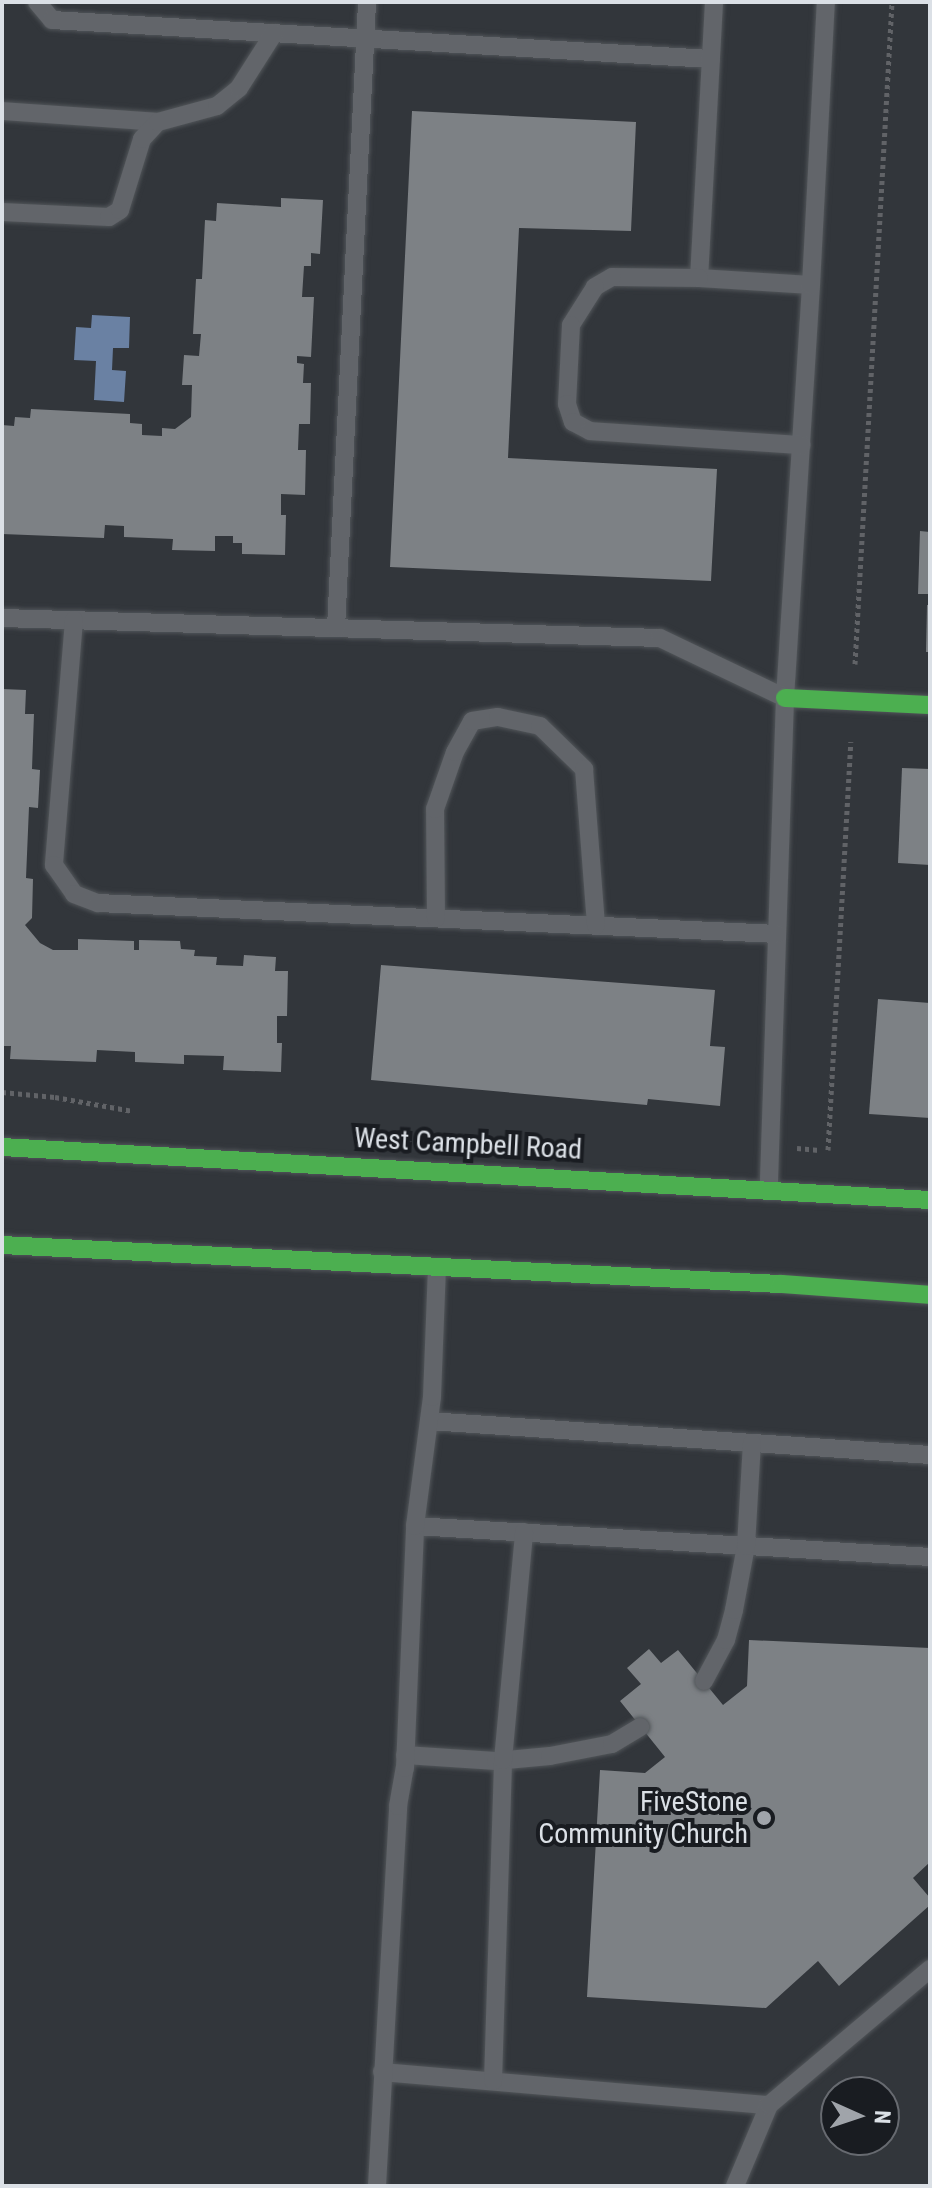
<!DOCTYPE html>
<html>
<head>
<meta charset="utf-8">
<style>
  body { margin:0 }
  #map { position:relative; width:932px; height:2188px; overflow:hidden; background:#32363b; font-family:"Roboto Condensed",sans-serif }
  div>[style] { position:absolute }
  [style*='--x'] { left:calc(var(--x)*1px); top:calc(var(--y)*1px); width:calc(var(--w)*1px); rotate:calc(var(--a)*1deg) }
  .water>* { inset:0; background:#6a81a3 }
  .building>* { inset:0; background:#7d8185 }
  .path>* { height:5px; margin-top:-2.5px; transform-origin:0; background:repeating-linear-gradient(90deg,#616367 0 4px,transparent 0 8px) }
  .roads { filter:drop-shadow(0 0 2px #515559) drop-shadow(0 0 2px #515559) }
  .lane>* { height:18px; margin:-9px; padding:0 9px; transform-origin:9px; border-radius:9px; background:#62656a }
  .fast>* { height:18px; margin:-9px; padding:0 9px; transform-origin:9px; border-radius:9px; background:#4caf50 }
  .dots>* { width:22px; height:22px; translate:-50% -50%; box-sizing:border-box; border:4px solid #191c21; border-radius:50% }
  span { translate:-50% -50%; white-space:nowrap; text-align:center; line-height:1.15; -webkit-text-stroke:8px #191c21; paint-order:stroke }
  .street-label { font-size:28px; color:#dbe0e6 }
  .poi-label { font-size:28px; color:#dbe0e6 }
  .right { translate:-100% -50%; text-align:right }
  .frame { position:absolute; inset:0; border:4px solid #dbe0e6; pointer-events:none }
  .north { position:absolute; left:820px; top:2076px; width:80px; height:80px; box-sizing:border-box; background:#191c21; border:2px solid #676a70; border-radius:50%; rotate:93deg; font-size:22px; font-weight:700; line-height:32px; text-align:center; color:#dbe0e6 }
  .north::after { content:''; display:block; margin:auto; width:28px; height:36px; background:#a0a4aa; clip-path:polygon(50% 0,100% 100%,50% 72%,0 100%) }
</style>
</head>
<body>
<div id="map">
  <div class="water">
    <i style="clip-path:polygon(92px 315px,130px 317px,129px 348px,113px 348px,112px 370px,126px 371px,124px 402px,94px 400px,96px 361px,74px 360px,76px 327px,91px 328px)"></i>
  </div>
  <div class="building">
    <i style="clip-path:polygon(412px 111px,636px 122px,631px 231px,519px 228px,508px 458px,717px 469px,711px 581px,390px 567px)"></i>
    <i style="clip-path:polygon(281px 198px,323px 200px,320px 254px,311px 253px,311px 266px,304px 266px,302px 297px,314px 297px,311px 357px,297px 356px,297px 363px,304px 364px,303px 383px,311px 383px,310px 424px,299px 424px,298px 450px,306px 450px,305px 495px,281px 494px,281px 515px,286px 515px,285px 555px,242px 554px,242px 543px,233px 543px,233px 536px,215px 536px,215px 551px,172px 550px,173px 539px,124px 537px,124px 526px,105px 525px,104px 538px,2px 534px,2px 425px,14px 426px,15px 417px,30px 418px,31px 409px,130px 414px,130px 423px,142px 424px,142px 435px,162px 436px,162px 428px,175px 429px,191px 417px,192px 385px,182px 385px,184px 355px,199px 356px,201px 334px,193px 334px,196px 279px,202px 279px,205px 220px,216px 221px,217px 203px,281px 207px)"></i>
    <i style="clip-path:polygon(920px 531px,930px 532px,930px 594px,918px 594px)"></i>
    <i style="clip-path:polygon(927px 605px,930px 605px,930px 652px,926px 652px)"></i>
    <i style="clip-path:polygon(2px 689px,26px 690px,25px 714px,34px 714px,32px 769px,40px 770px,38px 808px,29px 807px,26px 878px,33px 879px,32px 918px,25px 925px,40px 943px,53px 950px,78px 950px,78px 939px,134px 941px,134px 950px,139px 950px,139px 940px,180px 941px,181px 949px,195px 950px,194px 956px,217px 957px,216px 965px,243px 966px,244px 955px,276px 957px,275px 971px,288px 971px,287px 1016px,277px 1016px,277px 1043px,282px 1043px,281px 1072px,223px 1070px,224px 1056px,184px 1055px,184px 1064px,135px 1062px,135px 1052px,97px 1050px,96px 1062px,10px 1059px,11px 1046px,2px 1046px)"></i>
    <i style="clip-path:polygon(902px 768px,930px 769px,930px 865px,898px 863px)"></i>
    <i style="clip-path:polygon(381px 965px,715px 990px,710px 1046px,725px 1047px,720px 1106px,648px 1099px,647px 1105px,371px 1080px)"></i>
    <i style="clip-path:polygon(878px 999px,930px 1003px,930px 1118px,869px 1114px)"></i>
    <i style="clip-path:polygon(749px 1640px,930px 1648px,930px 1862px,913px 1878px,930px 1898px,930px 1905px,839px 1986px,818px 1961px,766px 2008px,587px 1997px,600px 1770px,645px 1773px,665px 1757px,620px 1701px,641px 1684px,627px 1668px,649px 1649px,661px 1663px,678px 1650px,723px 1705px,747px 1686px)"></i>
  </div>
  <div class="path">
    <i style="--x:855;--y:664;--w:663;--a:-86.8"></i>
    <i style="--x:2;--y:1092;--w:53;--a:5.4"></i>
    <i style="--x:55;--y:1097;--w:79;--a:10.2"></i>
    <i style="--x:797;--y:1148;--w:22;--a:5"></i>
    <i style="--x:828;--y:1150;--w:409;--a:-86.8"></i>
  </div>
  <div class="roads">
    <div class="lane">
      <i style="--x:37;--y:2;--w:23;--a:50"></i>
      <i style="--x:52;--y:20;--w:660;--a:3.39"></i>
      <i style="--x:714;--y:2;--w:276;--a:93.1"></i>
      <i style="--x:699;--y:278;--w:112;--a:3.6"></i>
      <i style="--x:811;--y:285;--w:414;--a:93.6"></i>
      <i style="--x:2;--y:111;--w:156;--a:4"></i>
      <i style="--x:2;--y:212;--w:107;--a:2.7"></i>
      <i style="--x:109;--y:217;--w:13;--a:-32"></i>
      <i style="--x:120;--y:210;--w:74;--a:-72.8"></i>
      <i style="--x:142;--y:139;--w:23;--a:-47"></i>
      <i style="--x:158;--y:122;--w:61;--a:-15.2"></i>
      <i style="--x:217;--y:106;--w:28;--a:-39"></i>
      <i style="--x:239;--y:88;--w:65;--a:-57.5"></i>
      <i style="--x:699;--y:278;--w:87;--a:-179.3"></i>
      <i style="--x:612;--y:277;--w:20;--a:150"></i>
      <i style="--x:595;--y:287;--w:45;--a:122.3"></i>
      <i style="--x:571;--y:325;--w:79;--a:92.9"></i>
      <i style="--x:567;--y:404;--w:19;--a:72"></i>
      <i style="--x:573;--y:422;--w:19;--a:28"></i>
      <i style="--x:590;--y:431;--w:212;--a:3.8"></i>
      <i style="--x:811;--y:285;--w:283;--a:-87"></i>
      <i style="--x:2;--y:618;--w:658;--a:1.74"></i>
      <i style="--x:660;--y:638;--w:139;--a:25.6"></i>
      <i style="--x:785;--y:698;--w:490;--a:91.9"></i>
      <i style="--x:74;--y:620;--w:246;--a:94.7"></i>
      <i style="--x:54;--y:865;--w:35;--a:55"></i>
      <i style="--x:74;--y:894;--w:26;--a:21"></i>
      <i style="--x:98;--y:903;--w:680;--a:2.61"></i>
      <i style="--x:336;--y:628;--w:627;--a:-87.16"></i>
      <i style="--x:436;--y:918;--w:109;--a:-90.5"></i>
      <i style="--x:435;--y:809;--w:60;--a:-70.7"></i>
      <i style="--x:455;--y:752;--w:35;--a:-61"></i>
      <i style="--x:472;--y:721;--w:26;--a:-9"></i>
      <i style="--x:498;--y:717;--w:43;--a:12.1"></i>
      <i style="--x:540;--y:726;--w:62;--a:44.3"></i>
      <i style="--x:584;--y:769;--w:157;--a:85.6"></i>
      <i style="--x:429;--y:1421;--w:502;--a:3.88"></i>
      <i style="--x:415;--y:1526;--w:516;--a:3.44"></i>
      <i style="--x:704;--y:1681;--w:47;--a:-61.8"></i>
      <i style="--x:726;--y:1640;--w:31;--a:-75"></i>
      <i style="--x:734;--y:1610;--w:65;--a:-79.4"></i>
      <i style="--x:746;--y:1546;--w:103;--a:-86.7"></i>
      <i style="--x:405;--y:1755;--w:91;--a:3.8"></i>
      <i style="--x:496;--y:1761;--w:54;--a:-5.3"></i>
      <i style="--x:550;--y:1756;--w:63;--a:-11"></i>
      <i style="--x:612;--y:1744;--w:33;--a:-31"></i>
      <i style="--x:382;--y:2072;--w:388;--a:4.9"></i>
      <i style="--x:493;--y:2081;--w:321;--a:-88.2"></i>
      <i style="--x:503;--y:1760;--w:229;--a:-84.7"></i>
      <i style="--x:377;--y:2186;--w:381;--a:-86.8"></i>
      <i style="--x:398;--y:1806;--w:39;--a:-80"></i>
      <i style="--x:405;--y:1768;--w:242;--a:-87.6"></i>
      <i style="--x:415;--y:1526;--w:130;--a:-82.5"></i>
      <i style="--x:432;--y:1397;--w:130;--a:-87.8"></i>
      <i style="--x:735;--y:2186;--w:88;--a:-67.2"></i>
      <i style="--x:769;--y:2105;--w:211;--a:-40.2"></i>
    </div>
    <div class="fast">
      <i style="--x:785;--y:698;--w:145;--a:2.8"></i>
      <i style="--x:2;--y:1147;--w:930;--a:3.27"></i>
      <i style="--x:2;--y:1245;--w:780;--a:2.87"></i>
      <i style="--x:781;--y:1284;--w:149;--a:4.2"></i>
    </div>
  </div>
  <div class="dots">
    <i style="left:764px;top:1818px;background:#a0a4aa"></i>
  </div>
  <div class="street-label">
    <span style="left:468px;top:1144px;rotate:3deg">West Campbell Road</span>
  </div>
  <div class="poi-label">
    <span class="right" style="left:748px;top:1818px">FiveStone<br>Community Church</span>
  </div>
  <div class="frame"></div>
  <div class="north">N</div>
</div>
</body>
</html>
